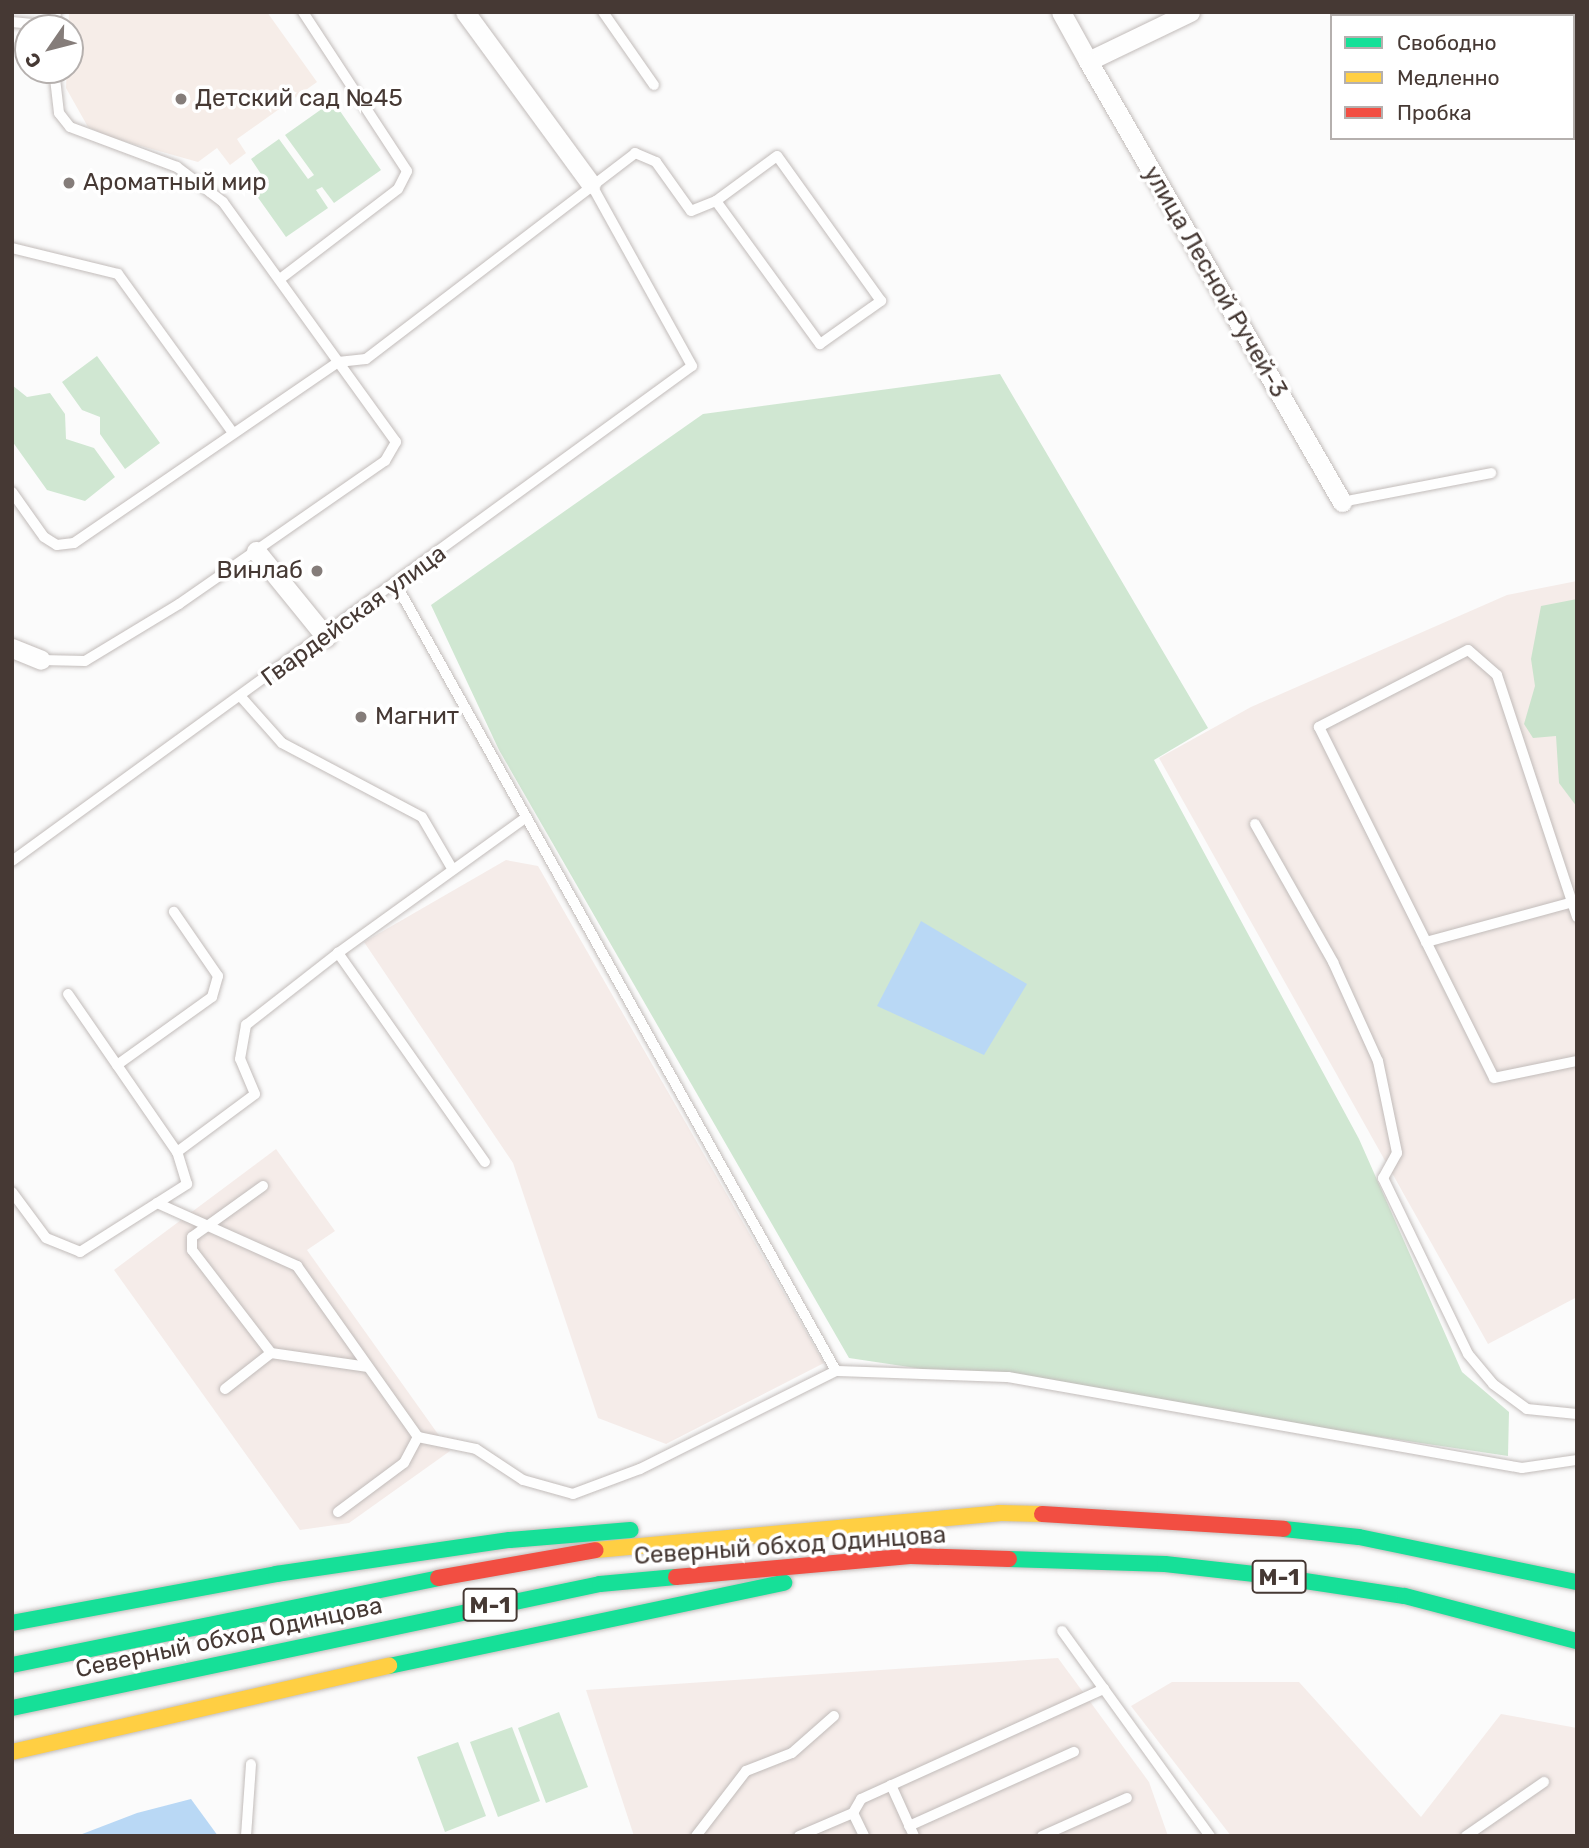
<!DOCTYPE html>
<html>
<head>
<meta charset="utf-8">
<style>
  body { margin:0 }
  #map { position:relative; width:1589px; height:1848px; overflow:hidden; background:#fbfbfb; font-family:Rubik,sans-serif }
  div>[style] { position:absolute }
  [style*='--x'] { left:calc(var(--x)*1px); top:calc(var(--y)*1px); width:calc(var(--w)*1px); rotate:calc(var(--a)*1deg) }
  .industrial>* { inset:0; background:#f5ece9 }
  .built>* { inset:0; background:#f6ede8 }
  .green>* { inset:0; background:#d0e7d2 }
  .forest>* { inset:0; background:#cae3cc }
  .water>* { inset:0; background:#b9d8f5 }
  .roads { filter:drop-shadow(0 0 2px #c2bcba) drop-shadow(0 0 2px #c2bcba) }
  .lane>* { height:10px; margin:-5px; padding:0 5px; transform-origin:5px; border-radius:5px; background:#fefefe }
  .street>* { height:19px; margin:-9.5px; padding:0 9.5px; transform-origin:9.5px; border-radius:9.5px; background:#fefefe }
  .fast>* { height:16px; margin:-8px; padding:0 8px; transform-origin:8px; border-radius:8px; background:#16e098 }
  .slow>* { height:16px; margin:-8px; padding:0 8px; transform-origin:8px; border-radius:8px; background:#ffcf43 }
  .jam>* { height:16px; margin:-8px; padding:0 8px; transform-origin:8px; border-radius:8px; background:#f24e42 }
  .dots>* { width:19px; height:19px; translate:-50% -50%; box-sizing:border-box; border:4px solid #fff; border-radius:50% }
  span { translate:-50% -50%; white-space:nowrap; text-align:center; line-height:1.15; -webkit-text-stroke:7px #fff; paint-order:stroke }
  .shield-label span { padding:2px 5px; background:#fff; border:2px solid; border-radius:5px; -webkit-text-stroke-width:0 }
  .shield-label { font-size:23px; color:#463934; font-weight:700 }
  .poi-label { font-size:24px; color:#463934 }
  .left { translate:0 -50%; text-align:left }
  .right { translate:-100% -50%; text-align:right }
  .street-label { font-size:24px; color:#463934 }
  .frame { position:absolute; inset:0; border:14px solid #463934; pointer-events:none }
  .legend { position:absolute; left:1330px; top:14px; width:245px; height:126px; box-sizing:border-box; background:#fff; border:2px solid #b5b0ae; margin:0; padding:9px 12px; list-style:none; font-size:21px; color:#463934 }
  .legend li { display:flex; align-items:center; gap:14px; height:35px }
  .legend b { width:35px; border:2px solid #b5b0ae }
  .north { position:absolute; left:14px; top:14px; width:70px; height:70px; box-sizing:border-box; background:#fff; border:2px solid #b5b0ae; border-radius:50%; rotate:235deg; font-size:19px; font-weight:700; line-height:28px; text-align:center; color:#463934 }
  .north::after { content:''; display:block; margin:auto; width:24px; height:32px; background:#857d7a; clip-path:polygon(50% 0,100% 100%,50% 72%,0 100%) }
</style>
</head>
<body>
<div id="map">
  <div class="industrial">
    <i style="clip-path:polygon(1577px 581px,1577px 1297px,1488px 1344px,1159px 758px,1251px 707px,1507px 595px)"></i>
    <i style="clip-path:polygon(506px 860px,538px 866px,824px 1363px,666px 1444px,598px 1418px,513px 1163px,364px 942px)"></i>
    <i style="clip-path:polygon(276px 1149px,335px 1231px,307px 1250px,450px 1451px,349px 1523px,300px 1530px,114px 1270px)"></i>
    <i style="clip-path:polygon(1058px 1658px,1149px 1782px,1168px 1836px,634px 1836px,586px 1690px)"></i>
    <i style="clip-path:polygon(1172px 1682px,1299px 1682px,1421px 1817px,1501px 1714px,1577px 1728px,1577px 1836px,1231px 1836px,1131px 1706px)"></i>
  </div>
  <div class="built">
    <i style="clip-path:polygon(69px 12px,267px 12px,317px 82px,237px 139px,246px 153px,230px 165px,217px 148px,198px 162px,109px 137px,88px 127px,66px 88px)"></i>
  </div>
  <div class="green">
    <i style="clip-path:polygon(333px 101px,381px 170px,334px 203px,322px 187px,316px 190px,328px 208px,286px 237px,254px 192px,267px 183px,251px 159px,279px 139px,308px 179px,314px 175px,285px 135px)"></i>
    <i style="clip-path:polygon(97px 356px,160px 443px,125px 469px,100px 434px,100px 417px,82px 410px,62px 382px)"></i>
    <i style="clip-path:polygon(1000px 374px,1208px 728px,1154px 760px,1359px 1139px,1462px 1372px,1509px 1412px,1508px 1456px,849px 1358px,499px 750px,431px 605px,703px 414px)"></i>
    <i style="clip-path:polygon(12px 385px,27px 397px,50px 393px,65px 414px,66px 439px,94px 448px,115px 477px,85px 501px,47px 490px,12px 441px)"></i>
    <i style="clip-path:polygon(559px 1712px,588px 1787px,546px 1803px,518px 1728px)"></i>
    <i style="clip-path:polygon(512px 1727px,540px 1801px,498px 1817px,470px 1742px)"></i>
    <i style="clip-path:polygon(458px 1742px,486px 1816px,445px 1832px,417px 1757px)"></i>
  </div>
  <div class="forest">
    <i style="clip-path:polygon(1577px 599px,1577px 807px,1559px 783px,1556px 736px,1533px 738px,1524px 724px,1535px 686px,1531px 659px,1541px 606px)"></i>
  </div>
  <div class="water">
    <i style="clip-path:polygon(921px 921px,1027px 984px,984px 1055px,877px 1006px)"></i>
    <i style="clip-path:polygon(191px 1799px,218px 1836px,77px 1836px,137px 1813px)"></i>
  </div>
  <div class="roads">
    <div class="lane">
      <i style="--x:603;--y:12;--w:89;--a:55.1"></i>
      <i style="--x:12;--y:22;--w:41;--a:5.6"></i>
      <i style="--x:53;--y:28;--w:16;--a:-79"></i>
      <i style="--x:12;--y:248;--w:109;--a:13.8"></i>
      <i style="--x:118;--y:274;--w:196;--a:54.1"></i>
      <i style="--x:280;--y:279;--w:148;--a:-37.3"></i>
      <i style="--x:398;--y:189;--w:20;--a:-63"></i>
      <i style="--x:407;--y:171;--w:190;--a:-123.2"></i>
      <i style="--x:12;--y:492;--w:55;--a:54.6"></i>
      <i style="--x:44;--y:537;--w:15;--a:32"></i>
      <i style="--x:57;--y:545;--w:17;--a:-7"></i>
      <i style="--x:74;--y:543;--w:320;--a:-34.4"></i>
      <i style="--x:338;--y:362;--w:28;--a:-6"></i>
      <i style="--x:366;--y:359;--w:339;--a:-37.4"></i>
      <i style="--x:635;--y:153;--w:23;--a:23"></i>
      <i style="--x:656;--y:162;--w:60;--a:54.5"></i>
      <i style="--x:691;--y:211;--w:27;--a:-22"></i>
      <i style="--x:716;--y:201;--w:177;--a:54"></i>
      <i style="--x:820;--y:344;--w:75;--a:-35.2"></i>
      <i style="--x:881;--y:301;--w:178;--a:-125.6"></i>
      <i style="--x:777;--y:156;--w:76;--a:143.6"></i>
      <i style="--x:1342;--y:502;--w:152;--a:-11"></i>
      <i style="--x:397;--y:586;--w:899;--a:60.78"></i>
      <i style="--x:41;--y:660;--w:44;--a:1.3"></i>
      <i style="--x:85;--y:661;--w:110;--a:-31.2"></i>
      <i style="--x:179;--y:604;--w:251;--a:-34.8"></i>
      <i style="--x:385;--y:461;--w:22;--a:-60"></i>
      <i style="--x:396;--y:442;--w:296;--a:-125.8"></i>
      <i style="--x:223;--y:202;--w:58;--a:-142.7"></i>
      <i style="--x:177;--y:167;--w:114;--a:-159.5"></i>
      <i style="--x:70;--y:127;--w:18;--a:-128"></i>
      <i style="--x:59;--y:113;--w:43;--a:-96.6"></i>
      <i style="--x:242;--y:698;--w:60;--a:48.4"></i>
      <i style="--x:282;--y:743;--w:158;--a:27.9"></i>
      <i style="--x:422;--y:817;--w:61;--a:59.7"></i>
      <i style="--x:1255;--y:824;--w:159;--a:60.5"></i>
      <i style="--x:1333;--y:962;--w:109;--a:65.6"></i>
      <i style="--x:1378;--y:1061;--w:94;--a:78.3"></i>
      <i style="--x:1397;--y:1153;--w:29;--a:119"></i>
      <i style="--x:1383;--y:1178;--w:195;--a:64.2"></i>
      <i style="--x:1468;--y:1354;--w:39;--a:50"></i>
      <i style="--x:1493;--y:1384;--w:42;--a:36.3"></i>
      <i style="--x:1527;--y:1409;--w:50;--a:5.7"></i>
      <i style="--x:12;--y:861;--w:841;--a:-36.05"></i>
      <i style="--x:692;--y:366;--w:208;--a:-119"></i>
      <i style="--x:1577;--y:917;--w:255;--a:-108.3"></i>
      <i style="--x:1497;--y:675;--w:38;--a:-139"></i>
      <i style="--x:1468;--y:650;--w:168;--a:152.7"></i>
      <i style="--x:1319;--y:727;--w:392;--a:63.5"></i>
      <i style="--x:1494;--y:1078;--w:85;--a:-11.6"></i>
      <i style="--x:1426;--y:942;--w:156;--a:-15.2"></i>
      <i style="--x:68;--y:994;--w:192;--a:55.4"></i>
      <i style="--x:117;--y:1065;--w:117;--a:-35.6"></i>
      <i style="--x:212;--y:997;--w:22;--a:-74"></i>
      <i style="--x:218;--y:976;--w:78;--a:-124.5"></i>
      <i style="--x:485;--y:1162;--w:256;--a:-125.1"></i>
      <i style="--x:338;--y:953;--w:229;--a:-35.8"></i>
      <i style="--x:263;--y:1186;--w:87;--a:144.3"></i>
      <i style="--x:192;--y:1237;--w:13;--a:90"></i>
      <i style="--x:192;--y:1250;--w:130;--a:52.5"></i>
      <i style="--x:12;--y:1192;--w:57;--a:53.5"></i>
      <i style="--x:46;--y:1238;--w:37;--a:22"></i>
      <i style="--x:80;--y:1252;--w:127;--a:-32.4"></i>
      <i style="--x:187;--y:1184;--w:34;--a:-107"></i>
      <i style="--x:177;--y:1152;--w:97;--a:-36.6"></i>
      <i style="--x:255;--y:1094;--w:38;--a:-113"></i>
      <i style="--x:240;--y:1059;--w:35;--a:-80"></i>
      <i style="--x:246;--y:1025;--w:117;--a:-38"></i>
      <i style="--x:157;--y:1203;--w:154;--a:24.2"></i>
      <i style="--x:297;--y:1266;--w:209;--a:54.7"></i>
      <i style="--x:418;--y:1437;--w:59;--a:11.7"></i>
      <i style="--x:476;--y:1449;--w:56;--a:33.4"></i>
      <i style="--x:523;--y:1480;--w:52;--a:15.6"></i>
      <i style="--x:573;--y:1494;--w:72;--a:-20.5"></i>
      <i style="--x:640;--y:1469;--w:219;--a:-26.6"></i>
      <i style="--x:836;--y:1371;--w:172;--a:2"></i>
      <i style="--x:1008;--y:1377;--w:522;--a:10.04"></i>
      <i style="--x:1522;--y:1468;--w:56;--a:-8.3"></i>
      <i style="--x:225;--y:1389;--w:58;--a:-38"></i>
      <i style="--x:271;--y:1353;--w:98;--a:8.2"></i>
      <i style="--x:338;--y:1512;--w:82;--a:-36.6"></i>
      <i style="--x:404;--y:1463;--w:30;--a:-62"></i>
      <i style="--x:1062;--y:1631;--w:253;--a:54.2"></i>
      <i style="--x:891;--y:1785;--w:56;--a:65.7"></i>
      <i style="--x:853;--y:1813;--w:25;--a:64"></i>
      <i style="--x:909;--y:1826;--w:181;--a:-24.2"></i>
      <i style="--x:246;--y:1836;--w:72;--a:-86"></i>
      <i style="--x:696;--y:1836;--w:82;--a:-52.4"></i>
      <i style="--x:746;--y:1771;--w:49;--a:-21.4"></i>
      <i style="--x:792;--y:1753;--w:56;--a:-41.4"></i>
      <i style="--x:799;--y:1836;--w:59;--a:-23.1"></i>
      <i style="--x:853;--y:1813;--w:16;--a:-60"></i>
      <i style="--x:861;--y:1799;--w:267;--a:-24.4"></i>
      <i style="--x:1042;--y:1836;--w:93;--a:-24.1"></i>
      <i style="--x:1466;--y:1836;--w:95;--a:-34.7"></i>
    </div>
    <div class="street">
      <i style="--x:465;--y:12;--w:213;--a:53.8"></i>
      <i style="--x:1061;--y:12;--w:56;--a:61.1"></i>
      <i style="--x:1190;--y:12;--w:113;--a:154.3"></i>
      <i style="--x:1088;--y:61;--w:509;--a:60.06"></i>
      <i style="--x:1558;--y:12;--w:4;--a:76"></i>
      <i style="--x:1573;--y:87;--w:17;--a:77"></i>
      <i style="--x:256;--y:551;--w:111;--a:50.9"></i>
      <i style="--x:12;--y:648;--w:31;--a:22"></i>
    </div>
    <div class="fast">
      <i style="--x:1284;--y:1529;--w:75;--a:6.1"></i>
      <i style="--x:1359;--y:1537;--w:223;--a:11.7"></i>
      <i style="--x:1009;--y:1559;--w:156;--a:1.8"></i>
      <i style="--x:1165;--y:1564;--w:108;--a:6.4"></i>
      <i style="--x:1272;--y:1576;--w:134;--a:8.6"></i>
      <i style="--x:1405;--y:1596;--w:178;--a:14.7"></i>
      <i style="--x:12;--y:1623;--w:269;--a:-10.5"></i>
      <i style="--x:276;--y:1574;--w:236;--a:-8.3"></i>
      <i style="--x:510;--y:1540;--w:121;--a:-4.7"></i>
      <i style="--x:12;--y:1665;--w:435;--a:-11.5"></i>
      <i style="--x:389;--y:1666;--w:404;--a:-11.9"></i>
      <i style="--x:12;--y:1708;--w:601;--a:-11.91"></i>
      <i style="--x:600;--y:1584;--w:76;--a:-5.3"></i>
    </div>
    <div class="slow">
      <i style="--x:596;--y:1550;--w:405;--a:-5.2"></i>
      <i style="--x:999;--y:1513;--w:43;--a:1.3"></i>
      <i style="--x:12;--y:1752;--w:387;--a:-12.9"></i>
    </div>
    <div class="jam">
      <i style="--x:1042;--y:1514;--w:242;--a:3.5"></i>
      <i style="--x:676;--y:1577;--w:235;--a:-5.1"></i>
      <i style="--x:910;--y:1556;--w:99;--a:1.7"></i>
      <i style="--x:438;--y:1578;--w:160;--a:-10"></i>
    </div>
  </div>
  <div class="dots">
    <i style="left:181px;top:99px;background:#857d7a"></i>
    <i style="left:69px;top:183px;background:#857d7a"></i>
    <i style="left:317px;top:571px;background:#857d7a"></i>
    <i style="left:361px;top:717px;background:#857d7a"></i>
  </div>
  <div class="shield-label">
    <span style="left:1279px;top:1577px">М-1</span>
    <span style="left:490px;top:1605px">М-1</span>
  </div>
  <div class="poi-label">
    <span class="left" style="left:195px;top:99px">Детский сад №45</span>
    <span class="left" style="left:83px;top:183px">Ароматный мир</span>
    <span class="right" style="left:303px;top:571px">Винлаб</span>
    <span class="left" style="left:375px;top:717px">Магнит</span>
  </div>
  <div class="street-label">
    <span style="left:1215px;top:282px;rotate:60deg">улица Лесной Ручей-3</span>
    <span style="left:354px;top:616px;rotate:-36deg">Гвардейская улица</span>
    <span style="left:790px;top:1546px;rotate:-4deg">Северный обход Одинцова</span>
    <span style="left:229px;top:1638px;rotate:-12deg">Северный обход Одинцова</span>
  </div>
  <div class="frame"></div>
  <ul class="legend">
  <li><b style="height:9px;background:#16e098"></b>Свободно</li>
  <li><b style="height:9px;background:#ffcf43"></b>Медленно</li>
  <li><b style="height:9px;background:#f24e42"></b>Пробка</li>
  </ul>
  <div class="north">С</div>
</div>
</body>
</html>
